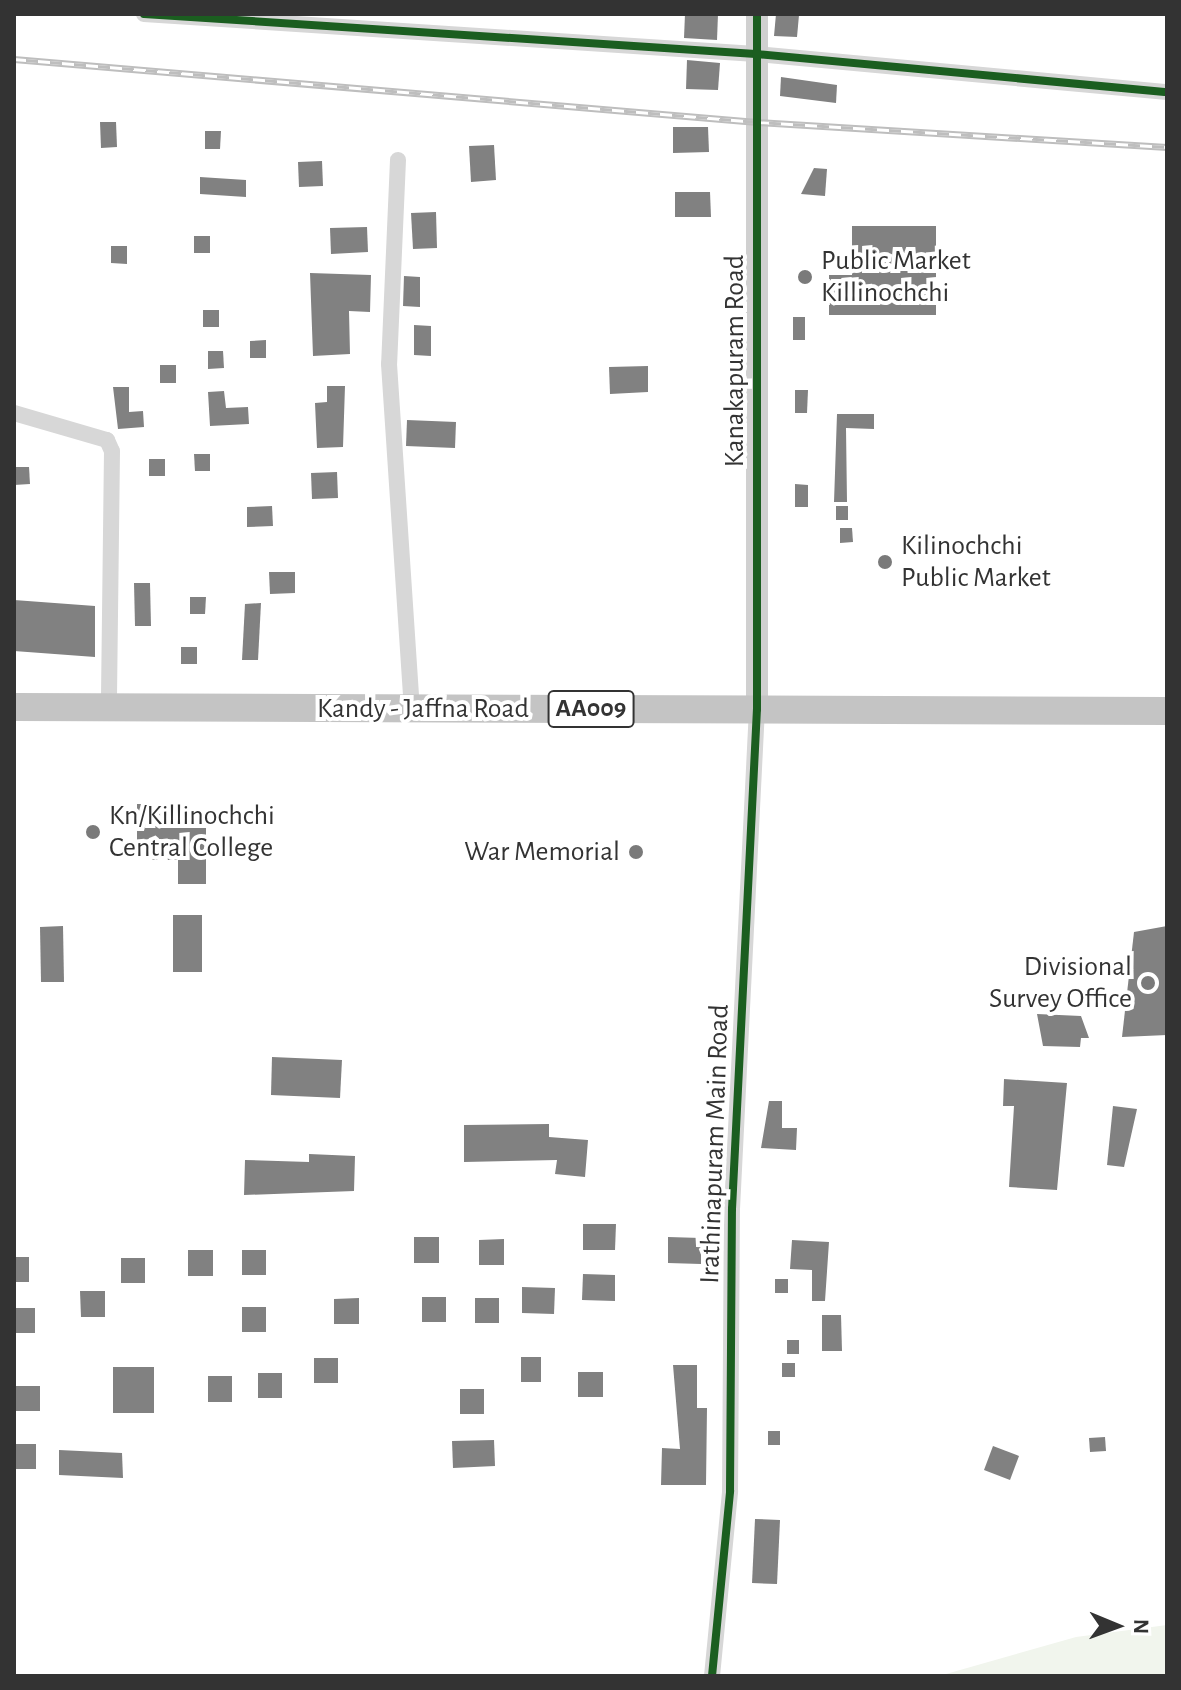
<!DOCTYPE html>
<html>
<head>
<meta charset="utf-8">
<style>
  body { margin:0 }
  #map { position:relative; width:1181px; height:1690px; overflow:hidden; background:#fff; font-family:"Alegreya Sans",sans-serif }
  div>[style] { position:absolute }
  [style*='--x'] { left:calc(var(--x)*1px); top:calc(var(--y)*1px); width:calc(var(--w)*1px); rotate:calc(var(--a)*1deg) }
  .green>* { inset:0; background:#f1f5ed }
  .building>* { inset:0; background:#818181 }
  .street>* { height:16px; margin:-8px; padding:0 8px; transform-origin:8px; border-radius:8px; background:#d7d7d7 }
  .secondary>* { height:22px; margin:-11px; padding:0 11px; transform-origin:11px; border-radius:11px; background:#d0d0d0 }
  .highway>* { height:28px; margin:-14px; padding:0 14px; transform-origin:14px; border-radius:14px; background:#c4c4c4 }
  .rail>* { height:7px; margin-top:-3.5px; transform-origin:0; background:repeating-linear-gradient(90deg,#fff 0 12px,#bebebe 0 24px); box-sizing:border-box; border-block:2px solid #bebebe }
  .cycleway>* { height:8px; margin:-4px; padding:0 4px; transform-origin:4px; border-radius:4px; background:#1b5e20 }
  .dots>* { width:22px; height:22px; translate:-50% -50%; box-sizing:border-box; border:4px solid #fff; border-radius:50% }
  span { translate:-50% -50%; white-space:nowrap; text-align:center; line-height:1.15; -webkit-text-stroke:8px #fff; paint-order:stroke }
  .shield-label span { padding:2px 6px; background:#fff; border:2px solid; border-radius:6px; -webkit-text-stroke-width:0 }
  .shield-label { font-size:26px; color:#333; font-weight:700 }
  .poi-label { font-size:28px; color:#333 }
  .left { translate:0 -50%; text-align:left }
  .right { translate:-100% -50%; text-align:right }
  .street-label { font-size:28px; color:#333 }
  .frame { position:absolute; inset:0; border:16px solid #333; pointer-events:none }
  .north { position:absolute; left:1077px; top:1586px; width:80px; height:80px; -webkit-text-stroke:6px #fff; paint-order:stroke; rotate:91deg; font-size:22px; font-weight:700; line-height:32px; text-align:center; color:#333 }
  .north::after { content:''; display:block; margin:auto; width:28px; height:36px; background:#333; clip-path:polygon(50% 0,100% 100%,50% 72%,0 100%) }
</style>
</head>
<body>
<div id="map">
  <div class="green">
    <i style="clip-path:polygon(1167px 1625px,1167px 1676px,939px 1676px,1076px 1637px)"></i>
  </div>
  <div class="building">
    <i style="clip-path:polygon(685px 14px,718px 14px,717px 40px,684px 38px)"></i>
    <i style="clip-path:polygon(776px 14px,799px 15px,797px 37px,774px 36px)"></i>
    <i style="clip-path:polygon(687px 60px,720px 63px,718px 90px,686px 89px)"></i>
    <i style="clip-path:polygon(781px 77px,837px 85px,836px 103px,780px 96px)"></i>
    <i style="clip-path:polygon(100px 122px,116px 122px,117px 147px,101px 148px)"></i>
    <i style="clip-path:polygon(673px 127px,708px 127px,709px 152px,673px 153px)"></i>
    <i style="clip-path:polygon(205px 131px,221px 131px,220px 149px,205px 149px)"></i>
    <i style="clip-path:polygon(494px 145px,496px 180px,471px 182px,469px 146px)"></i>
    <i style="clip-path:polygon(322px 161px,323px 186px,299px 187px,298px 162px)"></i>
    <i style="clip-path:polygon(814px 168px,827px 169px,825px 196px,801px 194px)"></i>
    <i style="clip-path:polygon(200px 177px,246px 180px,246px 197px,200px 194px)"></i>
    <i style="clip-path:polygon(675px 192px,710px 192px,711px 217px,675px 217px)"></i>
    <i style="clip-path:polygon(436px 212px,437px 248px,413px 249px,411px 213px)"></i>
    <i style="clip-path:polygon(852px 226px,936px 226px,936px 315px,829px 315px,829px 275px,852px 275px)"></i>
    <i style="clip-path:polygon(367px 227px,368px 252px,331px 254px,330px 228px)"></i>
    <i style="clip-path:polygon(194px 236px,210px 236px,210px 253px,194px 253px)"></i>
    <i style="clip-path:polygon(111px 246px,127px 246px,127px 264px,111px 263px)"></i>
    <i style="clip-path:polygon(310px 273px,371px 275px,370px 312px,349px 311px,350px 354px,313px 356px)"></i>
    <i style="clip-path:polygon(404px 276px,420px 277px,420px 307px,403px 306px)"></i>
    <i style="clip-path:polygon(203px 310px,219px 310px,219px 327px,203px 327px)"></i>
    <i style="clip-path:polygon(793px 317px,805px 317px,805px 340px,793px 340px)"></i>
    <i style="clip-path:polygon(414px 325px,431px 326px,431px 356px,414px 355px)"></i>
    <i style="clip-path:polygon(266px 340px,266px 358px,250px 358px,250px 341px)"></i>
    <i style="clip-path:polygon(208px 351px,223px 351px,224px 368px,208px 369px)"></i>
    <i style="clip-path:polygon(160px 365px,176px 365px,176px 383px,160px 383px)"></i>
    <i style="clip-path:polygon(648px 366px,648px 392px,610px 394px,609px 367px)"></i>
    <i style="clip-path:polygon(327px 386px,345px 386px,343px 447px,317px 448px,315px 403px,327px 402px)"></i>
    <i style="clip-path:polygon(113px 387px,129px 387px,129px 412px,143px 411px,144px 427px,118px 429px)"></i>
    <i style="clip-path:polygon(795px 390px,808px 390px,807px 413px,795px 413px)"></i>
    <i style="clip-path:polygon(224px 391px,226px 408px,248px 407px,249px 424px,210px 426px,208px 392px)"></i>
    <i style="clip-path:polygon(837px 414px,874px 414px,874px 429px,846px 428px,847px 502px,834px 502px)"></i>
    <i style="clip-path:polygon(407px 420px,456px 422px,455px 448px,406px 446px)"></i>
    <i style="clip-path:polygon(194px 454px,210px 454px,210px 471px,195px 471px)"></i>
    <i style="clip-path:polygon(149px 459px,165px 459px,165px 476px,149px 476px)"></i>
    <i style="clip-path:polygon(14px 467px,29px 467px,30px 484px,14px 485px)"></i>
    <i style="clip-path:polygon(337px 472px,338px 498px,312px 499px,311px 473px)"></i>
    <i style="clip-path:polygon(795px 484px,808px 485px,808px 507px,795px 507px)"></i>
    <i style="clip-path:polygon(272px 506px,273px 526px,247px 527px,247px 507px)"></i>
    <i style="clip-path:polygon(836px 506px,848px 506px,848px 520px,836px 520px)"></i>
    <i style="clip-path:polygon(840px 528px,852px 528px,853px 542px,840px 543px)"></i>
    <i style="clip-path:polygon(269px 572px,295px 572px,295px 593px,270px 594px)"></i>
    <i style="clip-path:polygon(134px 583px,150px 583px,151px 626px,135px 626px)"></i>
    <i style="clip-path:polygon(190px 597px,206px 597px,205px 614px,190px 614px)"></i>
    <i style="clip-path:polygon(14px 600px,95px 606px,95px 657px,14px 651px)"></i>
    <i style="clip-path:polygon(261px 603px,258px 660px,242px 660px,245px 604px)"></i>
    <i style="clip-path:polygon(181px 647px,197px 647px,197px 664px,181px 664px)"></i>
    <i style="clip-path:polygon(137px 804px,165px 804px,165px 828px,206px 828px,206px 884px,178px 884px,178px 860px,137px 860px)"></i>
    <i style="clip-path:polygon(173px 915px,202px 915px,202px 972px,173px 972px)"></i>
    <i style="clip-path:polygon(63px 926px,64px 982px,41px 982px,40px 927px)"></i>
    <i style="clip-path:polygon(1167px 926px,1167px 1035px,1122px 1037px,1134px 932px)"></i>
    <i style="clip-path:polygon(1037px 1014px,1081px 1016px,1089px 1038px,1081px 1038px,1080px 1047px,1043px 1046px)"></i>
    <i style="clip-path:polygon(272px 1057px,342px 1060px,340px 1098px,271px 1095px)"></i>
    <i style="clip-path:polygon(1004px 1079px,1067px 1083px,1057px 1190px,1009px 1187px,1014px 1106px,1003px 1106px)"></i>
    <i style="clip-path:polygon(769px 1101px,782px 1101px,782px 1128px,797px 1128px,796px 1150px,761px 1148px)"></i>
    <i style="clip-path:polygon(1113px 1106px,1137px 1109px,1124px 1167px,1107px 1165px)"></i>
    <i style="clip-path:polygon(549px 1124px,549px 1137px,588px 1140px,585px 1177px,555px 1174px,557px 1160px,464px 1162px,464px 1125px)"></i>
    <i style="clip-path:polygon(309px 1154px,355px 1156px,354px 1191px,244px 1195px,245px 1160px,309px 1162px)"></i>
    <i style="clip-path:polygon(583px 1224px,616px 1224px,615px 1250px,583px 1250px)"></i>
    <i style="clip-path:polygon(414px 1237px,439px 1237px,439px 1263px,414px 1263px)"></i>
    <i style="clip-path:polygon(668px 1237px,701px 1238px,701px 1264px,668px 1263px)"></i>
    <i style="clip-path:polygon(504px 1239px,504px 1265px,479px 1265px,479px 1240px)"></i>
    <i style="clip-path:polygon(792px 1240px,829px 1242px,825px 1301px,812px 1301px,812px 1270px,790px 1269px)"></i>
    <i style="clip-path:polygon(188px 1250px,213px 1250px,213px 1276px,188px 1276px)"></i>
    <i style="clip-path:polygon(242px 1250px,266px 1250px,266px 1275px,242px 1275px)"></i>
    <i style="clip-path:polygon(14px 1257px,29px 1257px,29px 1282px,14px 1282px)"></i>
    <i style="clip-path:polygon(121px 1258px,145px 1258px,145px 1283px,121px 1283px)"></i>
    <i style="clip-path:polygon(583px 1274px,615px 1275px,615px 1301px,582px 1300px)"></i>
    <i style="clip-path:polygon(775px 1279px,788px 1279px,788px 1293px,775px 1293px)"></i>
    <i style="clip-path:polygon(522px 1287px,555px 1288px,554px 1314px,522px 1313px)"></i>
    <i style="clip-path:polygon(80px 1291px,105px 1291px,105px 1317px,81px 1317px)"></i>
    <i style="clip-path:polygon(422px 1297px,446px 1297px,446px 1322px,422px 1322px)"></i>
    <i style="clip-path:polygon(359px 1298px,359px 1324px,334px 1324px,334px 1299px)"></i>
    <i style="clip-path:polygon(475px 1298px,499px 1298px,499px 1323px,475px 1323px)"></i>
    <i style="clip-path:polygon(242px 1307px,266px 1307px,266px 1332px,242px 1332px)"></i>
    <i style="clip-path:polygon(14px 1308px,35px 1308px,35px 1333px,14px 1333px)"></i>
    <i style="clip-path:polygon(822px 1315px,841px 1315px,842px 1351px,822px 1351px)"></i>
    <i style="clip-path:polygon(787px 1340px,799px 1340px,799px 1354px,787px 1354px)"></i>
    <i style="clip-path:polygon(521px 1357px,541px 1357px,541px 1382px,521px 1382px)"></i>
    <i style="clip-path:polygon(314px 1358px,338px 1358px,338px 1383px,314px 1383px)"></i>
    <i style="clip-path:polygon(782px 1363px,795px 1363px,795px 1377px,782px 1377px)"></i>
    <i style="clip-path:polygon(673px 1365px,697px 1365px,697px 1408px,707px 1408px,706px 1485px,661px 1485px,662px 1448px,680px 1449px)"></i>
    <i style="clip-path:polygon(113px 1367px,154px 1367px,154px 1413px,113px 1413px)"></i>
    <i style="clip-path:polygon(578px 1372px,603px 1372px,603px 1397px,578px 1397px)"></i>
    <i style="clip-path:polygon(258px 1373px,282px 1373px,282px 1398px,258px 1398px)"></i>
    <i style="clip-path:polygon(208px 1376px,232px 1376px,232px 1402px,208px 1402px)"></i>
    <i style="clip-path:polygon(16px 1386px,40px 1386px,40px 1411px,16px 1411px)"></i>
    <i style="clip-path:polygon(460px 1389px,484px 1389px,484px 1414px,460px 1414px)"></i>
    <i style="clip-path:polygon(768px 1431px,780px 1431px,780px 1445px,768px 1445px)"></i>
    <i style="clip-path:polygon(1105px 1437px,1106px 1451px,1090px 1452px,1089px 1438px)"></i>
    <i style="clip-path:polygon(494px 1440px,495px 1466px,453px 1468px,452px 1441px)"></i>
    <i style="clip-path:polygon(14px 1444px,36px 1444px,36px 1469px,14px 1469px)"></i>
    <i style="clip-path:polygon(993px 1446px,1019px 1456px,1010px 1480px,984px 1470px)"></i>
    <i style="clip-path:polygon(59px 1450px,122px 1453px,123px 1478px,59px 1475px)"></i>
    <i style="clip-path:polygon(755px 1519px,780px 1520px,777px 1584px,752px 1583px)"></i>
  </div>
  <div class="street">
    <i style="--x:144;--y:14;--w:613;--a:3.74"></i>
    <i style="--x:756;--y:54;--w:413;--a:5.3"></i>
    <i style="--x:398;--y:160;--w:204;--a:92.5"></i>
    <i style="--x:389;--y:364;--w:347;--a:86.2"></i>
    <i style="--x:14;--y:413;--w:97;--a:16.2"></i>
    <i style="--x:107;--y:440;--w:12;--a:66"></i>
    <i style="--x:112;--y:451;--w:256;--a:90.7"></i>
    <i style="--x:712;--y:1676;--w:186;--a:-84.4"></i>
    <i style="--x:730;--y:1491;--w:282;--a:-89.6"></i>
    <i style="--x:732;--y:1209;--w:501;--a:-87.14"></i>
  </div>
  <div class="secondary">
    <i style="--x:757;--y:709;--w:695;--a:-90"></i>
  </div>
  <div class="highway">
    <i style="--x:14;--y:707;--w:1153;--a:0.2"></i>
  </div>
  <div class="rail">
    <i style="--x:14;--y:59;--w:746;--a:4.85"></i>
    <i style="--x:757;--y:122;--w:411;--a:3.5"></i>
  </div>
  <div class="cycleway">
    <i style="--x:144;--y:14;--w:613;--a:3.74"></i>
    <i style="--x:756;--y:54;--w:413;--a:5.3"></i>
    <i style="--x:712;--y:1676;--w:186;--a:-84.4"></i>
    <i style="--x:730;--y:1491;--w:282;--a:-89.6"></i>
    <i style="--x:732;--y:1209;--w:501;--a:-87.14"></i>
    <i style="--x:757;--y:709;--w:695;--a:-90"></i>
  </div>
  <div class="dots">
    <i style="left:805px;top:277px;background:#7a7a7a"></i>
    <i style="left:885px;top:562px;background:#7a7a7a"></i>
    <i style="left:93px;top:832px;background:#7a7a7a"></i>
    <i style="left:636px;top:852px;background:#7a7a7a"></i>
    <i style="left:1148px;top:983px;background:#7a7a7a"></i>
  </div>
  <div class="shield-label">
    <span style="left:591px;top:709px">AA009</span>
  </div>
  <div class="poi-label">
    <span class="left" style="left:821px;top:277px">Public Market<br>Killinochchi</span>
    <span class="left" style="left:901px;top:562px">Kilinochchi<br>Public Market</span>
    <span class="left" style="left:109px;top:832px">Kn/Killinochchi<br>Central College</span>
    <span class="right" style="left:620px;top:852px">War Memorial</span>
    <span class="right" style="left:1132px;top:983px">Divisional<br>Survey Office</span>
  </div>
  <div class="street-label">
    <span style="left:735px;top:361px;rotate:-90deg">Kanakapuram Road</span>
    <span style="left:423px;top:709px">Kandy - Jaffna Road</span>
    <span style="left:715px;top:1144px;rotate:-88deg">Irathinapuram Main Road</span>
  </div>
  <div class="frame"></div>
  <div class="north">N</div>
</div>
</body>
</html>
